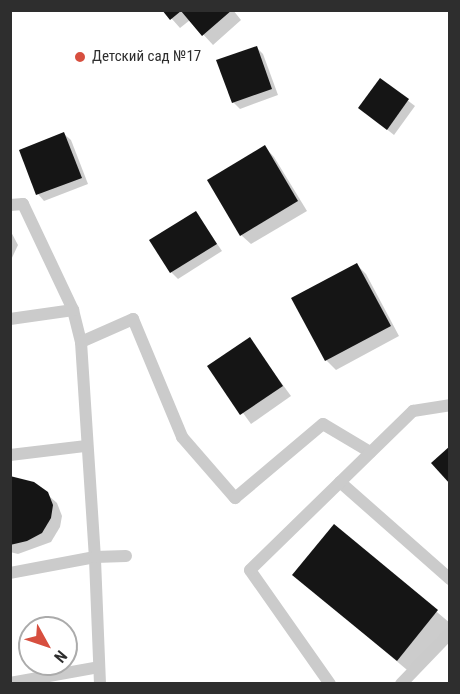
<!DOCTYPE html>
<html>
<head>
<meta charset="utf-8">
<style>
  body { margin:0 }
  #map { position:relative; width:460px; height:694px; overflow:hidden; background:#fff; font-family:"Roboto Condensed",sans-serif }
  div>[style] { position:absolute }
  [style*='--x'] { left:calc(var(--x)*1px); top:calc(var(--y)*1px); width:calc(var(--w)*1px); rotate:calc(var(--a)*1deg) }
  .shadow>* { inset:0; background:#0003 }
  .building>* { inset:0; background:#151515 }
  .service>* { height:12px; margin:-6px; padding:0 6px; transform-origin:6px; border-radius:6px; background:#cbcbcb }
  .dots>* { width:16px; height:16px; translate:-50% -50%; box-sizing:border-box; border:3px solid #fff; border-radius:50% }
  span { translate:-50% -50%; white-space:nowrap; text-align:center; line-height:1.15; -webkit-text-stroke:6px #fff; paint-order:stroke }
  .poi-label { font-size:15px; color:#2e2e2e }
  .left { translate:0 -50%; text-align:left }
  .frame { position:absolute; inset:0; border:12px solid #2e2e2e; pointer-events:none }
  .north { position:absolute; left:18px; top:616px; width:60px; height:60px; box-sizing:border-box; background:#fff; border:2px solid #ababab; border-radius:50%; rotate:130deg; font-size:16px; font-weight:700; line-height:24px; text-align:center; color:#2e2e2e }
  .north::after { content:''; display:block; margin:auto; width:21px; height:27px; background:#d74f3f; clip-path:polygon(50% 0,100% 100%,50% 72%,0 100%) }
</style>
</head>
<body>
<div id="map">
  <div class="shadow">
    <i style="clip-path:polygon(164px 10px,233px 10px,241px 20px,213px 45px,190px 20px,180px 28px)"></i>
    <i style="clip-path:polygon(256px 47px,263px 54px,278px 95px,240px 109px,233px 102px)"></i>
    <i style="clip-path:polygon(381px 80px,415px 106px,394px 135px,360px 108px)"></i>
    <i style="clip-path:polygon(64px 134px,71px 140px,88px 184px,44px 201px,38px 194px,21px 150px)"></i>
    <i style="clip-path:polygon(265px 147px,274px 157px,307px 211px,251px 244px,241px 235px)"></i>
    <i style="clip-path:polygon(196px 213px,222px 251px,178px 279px,171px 272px)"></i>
    <i style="clip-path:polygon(10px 230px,18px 245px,10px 262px)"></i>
    <i style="clip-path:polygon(357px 265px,366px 274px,399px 336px,336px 370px,326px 360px)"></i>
    <i style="clip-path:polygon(249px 339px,291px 396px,251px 424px,209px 366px)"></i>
    <i style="clip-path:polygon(10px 478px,34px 483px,57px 503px,62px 516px,60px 527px,51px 542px,18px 554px,10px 552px)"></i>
    <i style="clip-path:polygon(334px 526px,450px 623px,450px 630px,413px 675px,295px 575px)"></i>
  </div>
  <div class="building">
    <i style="clip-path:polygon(162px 10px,232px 10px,202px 36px,181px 11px,170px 20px)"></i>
    <i style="clip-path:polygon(257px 46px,272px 89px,232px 103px,216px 60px)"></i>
    <i style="clip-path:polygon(380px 78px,409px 99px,387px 130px,358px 108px)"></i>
    <i style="clip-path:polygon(64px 132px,82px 178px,36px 195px,19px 150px)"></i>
    <i style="clip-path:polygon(265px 145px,298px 201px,240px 236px,207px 180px)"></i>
    <i style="clip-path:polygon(196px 211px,217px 244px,170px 273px,149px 240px)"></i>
    <i style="clip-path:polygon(357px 263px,391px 326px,325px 361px,291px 298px)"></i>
    <i style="clip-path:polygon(250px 337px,283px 386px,240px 415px,207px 366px)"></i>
    <i style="clip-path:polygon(450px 446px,450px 484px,431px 463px)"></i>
    <i style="clip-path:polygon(10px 476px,34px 482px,48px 492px,53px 505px,51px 518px,42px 533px,27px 541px,10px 545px)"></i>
    <i style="clip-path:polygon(334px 524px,438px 610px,397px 661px,292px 575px)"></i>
  </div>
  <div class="service">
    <i style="--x:10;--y:205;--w:13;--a:-4"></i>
    <i style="--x:23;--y:204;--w:117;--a:64.7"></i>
    <i style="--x:73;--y:310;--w:33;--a:76"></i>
    <i style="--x:81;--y:342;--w:215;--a:86.3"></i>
    <i style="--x:95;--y:557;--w:86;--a:169.3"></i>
    <i style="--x:10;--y:319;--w:64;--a:-8.1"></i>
    <i style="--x:81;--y:342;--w:57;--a:-23.9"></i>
    <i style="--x:133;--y:319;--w:128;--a:67.4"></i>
    <i style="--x:182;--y:437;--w:81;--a:49"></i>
    <i style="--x:235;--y:498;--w:115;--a:-40.1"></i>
    <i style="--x:323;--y:424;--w:55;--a:30.8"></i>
    <i style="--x:10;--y:455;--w:77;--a:-6.8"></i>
    <i style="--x:340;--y:482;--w:147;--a:41.4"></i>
    <i style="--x:10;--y:683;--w:90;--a:-10.2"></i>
    <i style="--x:100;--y:684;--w:127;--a:-92.3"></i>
    <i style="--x:95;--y:557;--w:31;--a:-2"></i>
    <i style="--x:330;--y:684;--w:139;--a:-125.1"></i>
    <i style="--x:250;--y:570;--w:228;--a:-44.3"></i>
    <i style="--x:413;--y:411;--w:37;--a:-9"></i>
    <i style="--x:401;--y:684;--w:71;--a:-46.1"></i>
  </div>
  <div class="dots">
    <i style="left:80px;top:57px;background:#d74f3f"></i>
  </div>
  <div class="poi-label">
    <span class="left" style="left:92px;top:57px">Детский сад №17</span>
  </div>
  <div class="frame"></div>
  <div class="north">N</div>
</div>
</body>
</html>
